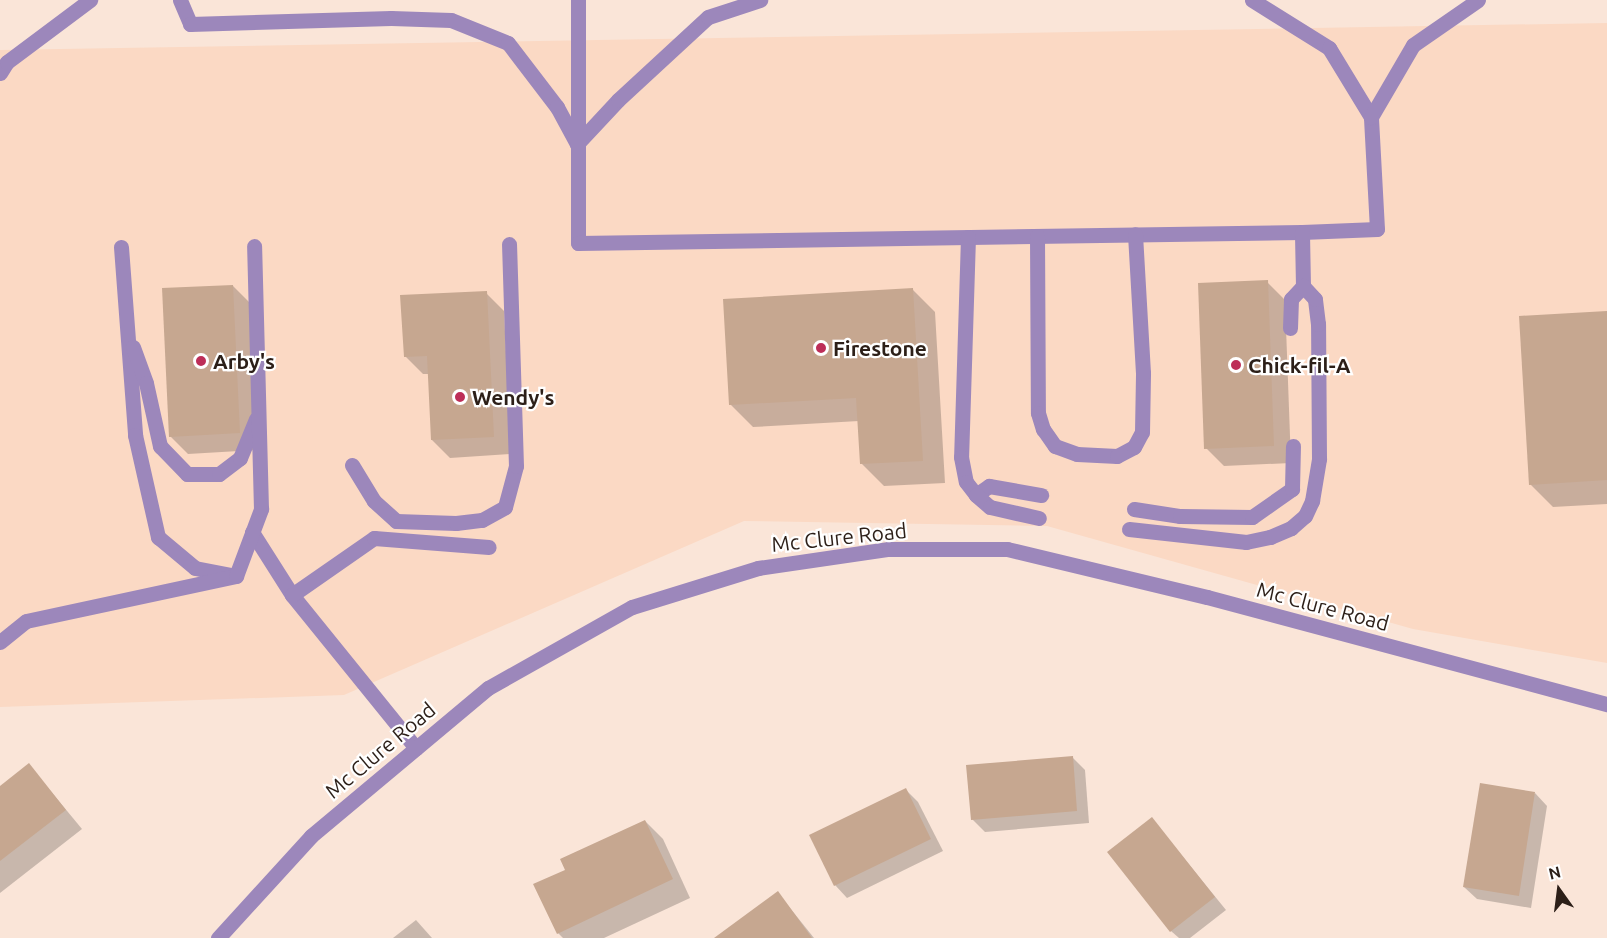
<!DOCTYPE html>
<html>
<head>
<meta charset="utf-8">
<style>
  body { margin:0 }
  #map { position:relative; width:1607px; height:938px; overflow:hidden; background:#fae5d8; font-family:Ubuntu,sans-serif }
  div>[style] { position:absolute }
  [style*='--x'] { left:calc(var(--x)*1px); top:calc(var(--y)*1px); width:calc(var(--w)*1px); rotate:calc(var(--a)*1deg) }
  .built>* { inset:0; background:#fbd9c4 }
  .shadow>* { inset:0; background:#0003 }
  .building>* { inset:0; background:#c6a790 }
  .service>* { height:15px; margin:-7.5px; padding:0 7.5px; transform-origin:7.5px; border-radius:7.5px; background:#9c87bb }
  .minor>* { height:15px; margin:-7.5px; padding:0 7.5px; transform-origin:7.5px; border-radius:7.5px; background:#9c87bb }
  .dots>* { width:16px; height:16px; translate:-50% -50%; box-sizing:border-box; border:3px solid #fff; border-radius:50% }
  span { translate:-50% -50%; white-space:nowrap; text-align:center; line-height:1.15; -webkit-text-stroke:4.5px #fff; paint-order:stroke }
  .poi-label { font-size:21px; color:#2c1f18; font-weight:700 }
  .left { translate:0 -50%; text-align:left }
  .street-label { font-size:21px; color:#2c1f18 }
  .north { position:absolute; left:1529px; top:860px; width:60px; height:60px; -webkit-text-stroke:4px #fff; paint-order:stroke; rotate:346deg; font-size:16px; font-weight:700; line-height:24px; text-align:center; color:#2c1f18 }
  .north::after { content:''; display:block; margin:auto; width:21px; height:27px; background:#2c1f18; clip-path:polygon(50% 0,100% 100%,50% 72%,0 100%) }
</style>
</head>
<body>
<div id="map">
  <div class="built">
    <i style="clip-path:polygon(1607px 23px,1607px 663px,1413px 629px,1047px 526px,744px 521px,344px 695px,0 707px,0 50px)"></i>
  </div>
  <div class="shadow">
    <i style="clip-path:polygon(1267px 282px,1285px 300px,1291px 463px,1224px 466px,1206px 448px)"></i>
    <i style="clip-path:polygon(233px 286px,251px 304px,257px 450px,188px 454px,170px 436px)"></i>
    <i style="clip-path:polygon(913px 290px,935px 312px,945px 483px,884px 486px,861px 463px,859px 421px,753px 427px,730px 404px)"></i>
    <i style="clip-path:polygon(486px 293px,504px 311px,511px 454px,450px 458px,432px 440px,429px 374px,423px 374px,405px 356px)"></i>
    <i style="clip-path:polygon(1607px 312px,1607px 504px,1553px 507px,1530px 484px)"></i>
    <i style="clip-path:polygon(1073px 758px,1085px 770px,1089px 823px,985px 832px,972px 819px)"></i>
    <i style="clip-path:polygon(29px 765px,82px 829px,0 893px,0 788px)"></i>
    <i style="clip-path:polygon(906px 790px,918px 802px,943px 851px,847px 898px,835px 885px)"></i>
    <i style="clip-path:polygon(1535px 793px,1547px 806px,1531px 908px,1477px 899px,1464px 887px)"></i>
    <i style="clip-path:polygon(1152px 819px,1226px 910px,1190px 938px,1179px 938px,1171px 931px)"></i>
    <i style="clip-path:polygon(645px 821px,663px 839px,690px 898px,604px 938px,563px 938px,558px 933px,567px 871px)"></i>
    <i style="clip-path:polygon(778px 893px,814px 938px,734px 938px)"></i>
    <i style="clip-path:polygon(416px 920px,432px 938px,393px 938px)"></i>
  </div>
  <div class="building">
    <i style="clip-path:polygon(1268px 280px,1274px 446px,1204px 449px,1198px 283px)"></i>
    <i style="clip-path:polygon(233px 285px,240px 433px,169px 437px,162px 288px)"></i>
    <i style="clip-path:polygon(913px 288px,923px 461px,860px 464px,856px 398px,729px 405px,723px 299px)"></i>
    <i style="clip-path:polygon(487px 291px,494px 437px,431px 440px,427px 356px,404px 357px,400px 295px)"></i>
    <i style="clip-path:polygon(1607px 311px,1607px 480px,1529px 485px,1519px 316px)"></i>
    <i style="clip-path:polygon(1073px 756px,1077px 811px,971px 820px,966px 765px)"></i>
    <i style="clip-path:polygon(29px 763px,66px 810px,0 861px,0 786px)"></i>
    <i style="clip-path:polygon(1480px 783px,1535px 792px,1519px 896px,1463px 887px)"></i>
    <i style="clip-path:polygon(906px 788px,931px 839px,834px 886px,809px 835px)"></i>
    <i style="clip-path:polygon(1152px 817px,1215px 897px,1170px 932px,1107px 852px)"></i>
    <i style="clip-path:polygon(645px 820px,673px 879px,557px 934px,533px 884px,565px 870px,560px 859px)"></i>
    <i style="clip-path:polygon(778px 891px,812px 938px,714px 938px)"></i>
  </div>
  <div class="service">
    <i style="--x:180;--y:0;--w:26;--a:67"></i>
    <i style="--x:190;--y:24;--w:201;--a:-1.7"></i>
    <i style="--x:391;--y:18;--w:60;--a:1.9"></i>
    <i style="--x:451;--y:20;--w:61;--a:22"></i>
    <i style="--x:508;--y:43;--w:81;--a:52.6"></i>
    <i style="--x:557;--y:107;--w:42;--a:61.6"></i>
    <i style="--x:577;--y:144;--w:60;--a:-47"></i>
    <i style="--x:618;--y:100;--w:122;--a:-42.7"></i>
    <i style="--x:708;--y:17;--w:55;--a:-18.1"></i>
    <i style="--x:578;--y:0;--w:243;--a:90"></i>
    <i style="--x:578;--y:243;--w:724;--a:-0.87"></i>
    <i style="--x:1302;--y:232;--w:75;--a:-2.3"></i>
    <i style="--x:1377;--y:229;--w:112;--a:-93.1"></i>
    <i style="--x:1252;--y:0;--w:91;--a:31.9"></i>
    <i style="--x:1329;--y:48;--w:81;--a:58.7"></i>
    <i style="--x:1371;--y:117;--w:83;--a:-59.7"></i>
    <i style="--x:1413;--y:45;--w:79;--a:-34.7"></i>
    <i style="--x:0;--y:73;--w:13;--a:-58"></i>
    <i style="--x:7;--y:62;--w:104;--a:-36.8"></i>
    <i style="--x:1037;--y:236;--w:177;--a:89.7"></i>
    <i style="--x:1038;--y:413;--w:17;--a:73"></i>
    <i style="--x:1043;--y:429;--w:21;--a:55"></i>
    <i style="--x:1055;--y:446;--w:23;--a:20"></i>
    <i style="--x:1077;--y:454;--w:40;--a:2.9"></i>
    <i style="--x:1117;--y:456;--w:19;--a:-28"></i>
    <i style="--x:1134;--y:447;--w:17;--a:-62"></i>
    <i style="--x:1142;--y:432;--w:59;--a:-89"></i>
    <i style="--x:1143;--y:373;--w:139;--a:-93.3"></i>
    <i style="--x:968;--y:237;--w:220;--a:91.8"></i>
    <i style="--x:961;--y:457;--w:25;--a:79"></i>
    <i style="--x:966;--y:482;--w:16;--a:52"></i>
    <i style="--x:976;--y:495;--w:16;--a:-35"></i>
    <i style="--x:989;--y:486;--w:53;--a:9.8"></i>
    <i style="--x:121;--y:247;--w:189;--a:85.7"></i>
    <i style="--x:135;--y:435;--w:105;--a:77.3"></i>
    <i style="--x:158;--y:537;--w:48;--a:40"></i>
    <i style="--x:195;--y:568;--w:37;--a:11"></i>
    <i style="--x:1290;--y:328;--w:29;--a:-88"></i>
    <i style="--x:1291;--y:299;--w:18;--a:-47"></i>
    <i style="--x:1303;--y:286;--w:54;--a:-91.1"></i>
    <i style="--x:133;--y:347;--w:38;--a:70"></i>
    <i style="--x:146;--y:383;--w:65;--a:77.5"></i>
    <i style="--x:160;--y:446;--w:39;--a:46"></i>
    <i style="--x:187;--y:474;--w:32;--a:0"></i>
    <i style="--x:219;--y:474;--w:26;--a:-37"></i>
    <i style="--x:240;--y:458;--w:42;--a:-67.7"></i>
    <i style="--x:352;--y:465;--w:42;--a:58.6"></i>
    <i style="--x:374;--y:501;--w:30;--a:42"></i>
    <i style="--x:396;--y:521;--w:60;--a:1.9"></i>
    <i style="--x:456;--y:523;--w:26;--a:-7"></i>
    <i style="--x:482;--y:520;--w:26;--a:-29"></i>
    <i style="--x:505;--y:507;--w:42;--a:-75"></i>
    <i style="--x:516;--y:466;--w:222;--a:-91.8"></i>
    <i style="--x:976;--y:495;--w:18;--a:41"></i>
    <i style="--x:990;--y:507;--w:50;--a:12.7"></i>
    <i style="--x:1134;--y:509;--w:47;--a:8.7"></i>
    <i style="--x:1180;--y:516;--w:72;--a:0.8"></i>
    <i style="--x:1252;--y:517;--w:49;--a:-35"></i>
    <i style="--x:1292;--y:489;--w:43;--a:-88.7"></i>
    <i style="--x:1129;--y:529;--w:118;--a:6.3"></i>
    <i style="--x:1246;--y:542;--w:25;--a:-12"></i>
    <i style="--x:1270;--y:537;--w:23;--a:-23"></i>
    <i style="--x:1291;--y:528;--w:18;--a:-41"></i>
    <i style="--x:1305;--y:516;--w:17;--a:-65"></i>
    <i style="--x:1312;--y:501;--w:43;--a:-80.5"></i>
    <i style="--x:1319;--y:459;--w:135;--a:-90.4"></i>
    <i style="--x:1318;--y:324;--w:25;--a:-97"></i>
    <i style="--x:1315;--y:299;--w:18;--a:-133"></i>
    <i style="--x:252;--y:532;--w:75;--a:57.6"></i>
    <i style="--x:292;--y:595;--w:197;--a:51"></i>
    <i style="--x:292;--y:595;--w:100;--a:-34.8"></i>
    <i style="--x:374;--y:538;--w:115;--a:4.5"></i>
    <i style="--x:0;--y:642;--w:33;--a:-39"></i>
    <i style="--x:26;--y:621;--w:215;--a:-12.1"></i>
    <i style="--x:236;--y:576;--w:72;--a:-69.5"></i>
    <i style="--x:261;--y:509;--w:263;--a:-91.5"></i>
  </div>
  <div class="minor">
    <i style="--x:218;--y:938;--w:138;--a:-47.6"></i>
    <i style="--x:311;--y:836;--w:231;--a:-39.9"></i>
    <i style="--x:488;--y:688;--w:165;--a:-29.4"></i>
    <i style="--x:632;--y:607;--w:132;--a:-17.2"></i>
    <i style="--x:758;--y:568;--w:132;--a:-8.3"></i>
    <i style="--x:889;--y:549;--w:118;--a:0"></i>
    <i style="--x:1007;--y:549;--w:206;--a:13.5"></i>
    <i style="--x:1207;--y:597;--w:414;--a:15"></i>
  </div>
  <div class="dots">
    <i style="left:821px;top:348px;background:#bd2e58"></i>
    <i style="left:201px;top:361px;background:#bd2e58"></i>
    <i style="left:1236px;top:365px;background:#bd2e58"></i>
    <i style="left:460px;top:397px;background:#bd2e58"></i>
  </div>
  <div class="poi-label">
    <span class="left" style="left:833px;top:348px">Firestone</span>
    <span class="left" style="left:213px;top:361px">Arby's</span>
    <span class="left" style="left:1248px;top:365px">Chick-fil-A</span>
    <span class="left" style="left:472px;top:397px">Wendy's</span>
  </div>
  <div class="street-label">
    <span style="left:839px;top:537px;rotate:-6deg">Mc Clure Road</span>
    <span style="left:1323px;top:606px;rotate:15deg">Mc Clure Road</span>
    <span style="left:380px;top:750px;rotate:-40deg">Mc Clure Road</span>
  </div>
  <div class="north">N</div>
</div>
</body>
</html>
